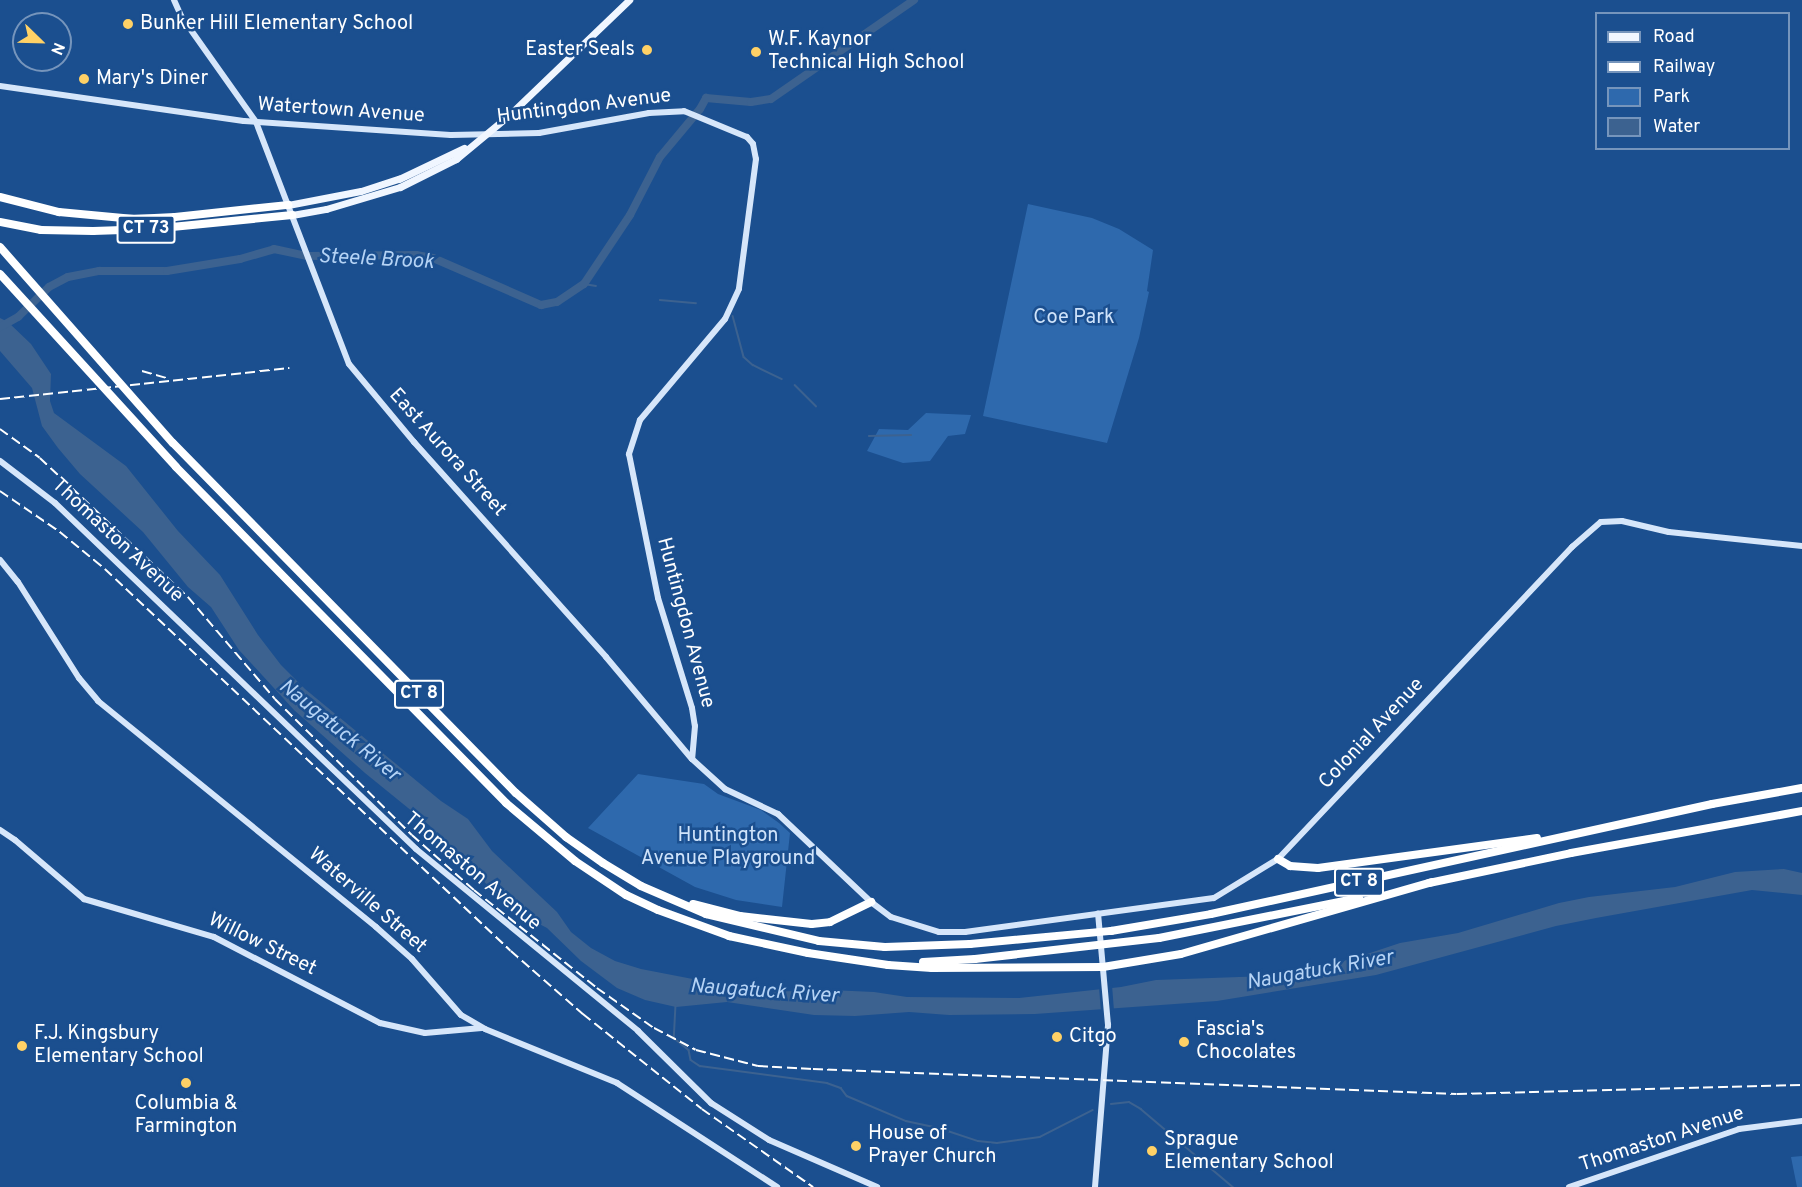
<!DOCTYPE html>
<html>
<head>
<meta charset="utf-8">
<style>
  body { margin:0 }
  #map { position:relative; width:1802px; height:1187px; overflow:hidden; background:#1b4f8f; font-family:Overpass,sans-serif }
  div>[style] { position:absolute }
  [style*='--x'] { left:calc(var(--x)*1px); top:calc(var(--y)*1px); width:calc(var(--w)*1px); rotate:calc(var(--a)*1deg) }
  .green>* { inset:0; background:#2e69ad }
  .water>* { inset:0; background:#3c6290 }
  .pier>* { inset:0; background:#1b4f8f }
  .stream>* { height:1.5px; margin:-0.75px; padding:0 0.75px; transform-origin:0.75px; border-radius:0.75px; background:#3c6290 }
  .river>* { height:8px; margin:-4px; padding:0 4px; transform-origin:4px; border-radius:4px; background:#3c6290 }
  .secondary>* { height:6px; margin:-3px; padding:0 3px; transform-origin:3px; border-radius:3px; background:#d6e6fa }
  .primary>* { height:7px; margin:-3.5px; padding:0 3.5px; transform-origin:3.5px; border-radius:3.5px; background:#f0f6ff }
  .highway>* { height:8px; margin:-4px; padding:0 4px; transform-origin:4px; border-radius:4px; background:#fff }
  .rail>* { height:1.5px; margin-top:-0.75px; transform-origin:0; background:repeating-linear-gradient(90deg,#fff 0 10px,transparent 0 14.5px) }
  .dots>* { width:16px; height:16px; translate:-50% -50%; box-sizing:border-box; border:3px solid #1b4f8f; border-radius:50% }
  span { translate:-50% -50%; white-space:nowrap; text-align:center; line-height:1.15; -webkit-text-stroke:5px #1b4f8f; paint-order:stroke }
  .shield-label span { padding:2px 4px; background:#1b4f8f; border:2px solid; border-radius:4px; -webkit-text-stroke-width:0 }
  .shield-label { font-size:18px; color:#fff; font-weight:700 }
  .poi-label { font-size:20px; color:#fff }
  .left { translate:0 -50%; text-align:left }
  .right { translate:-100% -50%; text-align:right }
  .street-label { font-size:20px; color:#fff }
  .park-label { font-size:20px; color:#cfe3fa }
  .water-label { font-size:21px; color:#b5d3f5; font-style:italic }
  .legend { position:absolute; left:1595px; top:12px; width:195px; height:138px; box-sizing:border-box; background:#1b4f8f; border:2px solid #7695bc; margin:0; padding:8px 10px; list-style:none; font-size:18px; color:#fff }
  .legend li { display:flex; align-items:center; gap:12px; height:30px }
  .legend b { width:30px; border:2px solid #7695bc }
  .north { position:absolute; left:12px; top:12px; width:60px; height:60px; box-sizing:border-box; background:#1b4f8f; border:2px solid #7695bc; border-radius:50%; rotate:113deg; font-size:16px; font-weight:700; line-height:24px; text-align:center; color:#fff }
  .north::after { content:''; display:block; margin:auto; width:21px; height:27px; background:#ffd166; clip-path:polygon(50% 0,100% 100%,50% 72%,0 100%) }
</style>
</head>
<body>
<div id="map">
  <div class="green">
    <i style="clip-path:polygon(1028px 204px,1092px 218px,1119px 229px,1153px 250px,1147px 291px,1149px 292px,1139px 338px,1107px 443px,983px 416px)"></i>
    <i style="clip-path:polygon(926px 413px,971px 415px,965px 434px,948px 436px,930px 461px,903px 463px,867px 451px,879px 429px,908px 430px)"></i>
    <i style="clip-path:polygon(638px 774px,704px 784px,718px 794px,761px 810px,779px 823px,790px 833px,782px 907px,736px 900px,695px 887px,588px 828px)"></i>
    <i style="clip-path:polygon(1802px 1156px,1802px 1187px,1797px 1187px,1791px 1157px)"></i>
  </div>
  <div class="water">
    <i style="clip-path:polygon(0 318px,8px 322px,31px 344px,51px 374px,50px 401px,54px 413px,126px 466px,178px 531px,220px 575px,258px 635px,281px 665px,305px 689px,441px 801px,468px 819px,492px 851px,557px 912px,571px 932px,591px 948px,615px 961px,641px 969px,760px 992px,830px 990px,874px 992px,907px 997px,1019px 998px,1121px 987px,1156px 980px,1267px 976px,1352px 959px,1400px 943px,1458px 933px,1559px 903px,1589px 897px,1675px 887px,1735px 872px,1784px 869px,1802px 873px,1802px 895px,1752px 890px,1596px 918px,1556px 926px,1376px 975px,1217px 1001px,1035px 1014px,949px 1015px,909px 1012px,855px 1016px,814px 1015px,727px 1002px,676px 1007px,645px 1000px,617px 988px,581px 961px,547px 928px,522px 915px,500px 898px,429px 825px,365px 773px,294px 710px,239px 650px,211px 607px,188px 587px,143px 532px,80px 474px,58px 448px,42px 426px,32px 388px,0 351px)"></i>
  </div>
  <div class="pier">
    <i style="clip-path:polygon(1112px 985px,1114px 1011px,1101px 1012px,1099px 987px)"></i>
  </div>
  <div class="stream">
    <i style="--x:584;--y:284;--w:12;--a:9"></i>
    <i style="--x:660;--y:300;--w:36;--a:5"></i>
    <i style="--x:733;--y:316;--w:42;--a:75"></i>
    <i style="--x:744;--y:357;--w:12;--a:42"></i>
    <i style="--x:753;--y:365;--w:32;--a:26"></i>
    <i style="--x:795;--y:385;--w:30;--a:45"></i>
    <i style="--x:869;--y:436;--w:42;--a:-1.4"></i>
    <i style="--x:676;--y:1005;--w:33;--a:93"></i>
    <i style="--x:674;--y:1038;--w:19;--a:39"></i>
    <i style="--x:689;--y:1050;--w:10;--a:79"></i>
    <i style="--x:691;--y:1060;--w:11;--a:34"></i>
    <i style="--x:700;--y:1066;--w:128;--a:7.6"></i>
    <i style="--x:827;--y:1083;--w:15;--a:20"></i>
    <i style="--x:841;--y:1088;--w:10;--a:53"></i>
    <i style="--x:847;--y:1096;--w:64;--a:23"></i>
    <i style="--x:906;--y:1121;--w:34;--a:12"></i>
    <i style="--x:939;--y:1128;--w:41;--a:18.4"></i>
    <i style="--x:978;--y:1141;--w:19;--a:6"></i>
    <i style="--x:997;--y:1143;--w:43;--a:-7.9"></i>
    <i style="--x:1040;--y:1137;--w:59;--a:-27"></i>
    <i style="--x:1111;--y:1104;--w:18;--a:-6"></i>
    <i style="--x:1129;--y:1102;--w:14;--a:30"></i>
    <i style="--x:1141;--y:1109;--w:121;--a:40.3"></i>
  </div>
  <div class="river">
    <i style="--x:0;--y:327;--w:21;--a:-29"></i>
    <i style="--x:18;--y:317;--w:43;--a:-44.1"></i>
    <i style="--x:49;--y:287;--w:21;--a:-28"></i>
    <i style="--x:68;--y:277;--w:32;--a:-11"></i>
    <i style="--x:99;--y:271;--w:68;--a:0"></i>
    <i style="--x:167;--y:271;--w:74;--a:-9.3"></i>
    <i style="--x:240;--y:259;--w:35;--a:-16"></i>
    <i style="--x:274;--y:249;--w:34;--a:12"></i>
    <i style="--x:307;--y:256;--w:109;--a:-0.5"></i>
    <i style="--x:416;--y:255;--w:17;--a:10"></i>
    <i style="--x:433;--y:258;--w:118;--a:23.5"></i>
    <i style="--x:541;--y:305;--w:16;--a:-11"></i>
    <i style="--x:557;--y:302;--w:32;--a:-34"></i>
    <i style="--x:584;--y:284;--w:83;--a:-56.3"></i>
    <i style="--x:630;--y:215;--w:65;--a:-62.7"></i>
    <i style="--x:660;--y:157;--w:62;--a:-50.2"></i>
    <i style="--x:700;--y:109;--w:13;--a:-61"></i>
    <i style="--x:706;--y:98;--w:45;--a:5.1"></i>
    <i style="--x:751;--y:102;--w:20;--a:-9"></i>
    <i style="--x:771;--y:99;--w:174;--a:-34.7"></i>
  </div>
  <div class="secondary">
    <i style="--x:174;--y:0;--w:17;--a:66"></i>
    <i style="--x:181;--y:16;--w:130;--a:54.7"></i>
    <i style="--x:256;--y:122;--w:259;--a:69"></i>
    <i style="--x:349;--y:364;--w:102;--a:50.2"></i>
    <i style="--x:414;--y:442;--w:288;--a:48.2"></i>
    <i style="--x:606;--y:657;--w:133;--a:49.9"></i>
    <i style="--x:692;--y:759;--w:45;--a:42.3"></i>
    <i style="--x:725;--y:789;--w:59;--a:25.3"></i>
    <i style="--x:778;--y:814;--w:128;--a:43.4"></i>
    <i style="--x:871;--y:902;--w:25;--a:37"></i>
    <i style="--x:891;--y:917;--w:50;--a:17.4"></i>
    <i style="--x:939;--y:932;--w:26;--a:0"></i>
    <i style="--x:965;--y:932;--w:251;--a:-7.8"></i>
    <i style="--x:1214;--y:898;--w:75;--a:-31.4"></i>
    <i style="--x:1278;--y:859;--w:429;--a:-46.7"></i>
    <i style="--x:1572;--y:547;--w:38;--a:-41"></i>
    <i style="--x:1601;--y:522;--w:21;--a:-3"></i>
    <i style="--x:1622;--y:521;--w:48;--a:13.2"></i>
    <i style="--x:1669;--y:532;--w:134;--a:6"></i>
    <i style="--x:0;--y:86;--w:246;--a:8.2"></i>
    <i style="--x:244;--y:121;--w:207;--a:3.9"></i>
    <i style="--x:451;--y:135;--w:88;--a:-1.3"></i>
    <i style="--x:539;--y:133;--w:112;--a:-10.3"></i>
    <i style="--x:649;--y:113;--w:35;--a:-3"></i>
    <i style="--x:684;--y:111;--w:68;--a:22.4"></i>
    <i style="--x:747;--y:137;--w:9;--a:49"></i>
    <i style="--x:753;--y:144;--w:15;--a:79"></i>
    <i style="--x:756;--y:159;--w:131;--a:97.5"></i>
    <i style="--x:739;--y:289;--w:33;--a:115"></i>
    <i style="--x:725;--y:319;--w:132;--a:130.1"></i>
    <i style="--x:640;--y:420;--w:36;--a:108"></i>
    <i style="--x:629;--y:454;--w:147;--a:78.6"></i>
    <i style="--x:658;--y:598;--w:115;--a:72.8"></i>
    <i style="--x:692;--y:708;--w:18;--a:81"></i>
    <i style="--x:695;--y:726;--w:33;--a:95"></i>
    <i style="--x:0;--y:461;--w:69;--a:37.4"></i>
    <i style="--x:55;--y:503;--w:500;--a:43.78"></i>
    <i style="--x:416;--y:849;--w:287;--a:39.3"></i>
    <i style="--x:638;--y:1031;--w:103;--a:44.6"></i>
    <i style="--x:711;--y:1103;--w:69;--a:32.5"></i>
    <i style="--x:769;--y:1140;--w:118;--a:23.5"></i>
    <i style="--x:0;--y:560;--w:28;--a:51"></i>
    <i style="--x:18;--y:582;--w:114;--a:57.6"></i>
    <i style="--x:79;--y:678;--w:30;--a:50"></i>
    <i style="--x:98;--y:701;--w:358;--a:39.1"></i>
    <i style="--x:376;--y:927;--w:48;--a:41.6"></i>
    <i style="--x:412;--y:959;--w:74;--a:48.8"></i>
    <i style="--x:461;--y:1015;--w:28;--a:30"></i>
    <i style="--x:485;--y:1029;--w:143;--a:22.2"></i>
    <i style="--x:617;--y:1083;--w:191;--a:33"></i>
    <i style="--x:0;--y:830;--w:18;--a:34"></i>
    <i style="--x:15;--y:840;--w:91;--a:40.5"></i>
    <i style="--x:84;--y:899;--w:135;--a:16.3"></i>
    <i style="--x:214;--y:937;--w:187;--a:27.4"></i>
    <i style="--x:380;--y:1023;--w:46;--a:12.5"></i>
    <i style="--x:425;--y:1033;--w:57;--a:-5"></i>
    <i style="--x:1095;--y:1187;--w:163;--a:-85.4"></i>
    <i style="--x:1108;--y:1025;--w:112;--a:-95.1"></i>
    <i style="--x:1569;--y:1187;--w:180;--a:-18.8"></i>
    <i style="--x:1739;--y:1129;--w:64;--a:-7.2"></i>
  </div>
  <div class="primary">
    <i style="--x:288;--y:205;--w:74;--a:-10.9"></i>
    <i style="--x:361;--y:191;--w:40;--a:-18"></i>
    <i style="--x:399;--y:179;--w:72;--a:-25.5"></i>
    <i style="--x:292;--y:215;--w:35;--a:-10"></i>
    <i style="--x:326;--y:209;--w:77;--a:-16.6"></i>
    <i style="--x:400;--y:187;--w:63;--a:-26.6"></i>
    <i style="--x:456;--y:159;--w:67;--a:-39.6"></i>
    <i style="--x:508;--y:116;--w:168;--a:-43.8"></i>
  </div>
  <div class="highway">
    <i style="--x:0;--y:197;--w:61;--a:14.3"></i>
    <i style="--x:59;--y:212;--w:75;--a:5.3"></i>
    <i style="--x:134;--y:219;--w:41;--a:-2.8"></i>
    <i style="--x:175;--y:217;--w:114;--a:-6.1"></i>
    <i style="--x:0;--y:222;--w:42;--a:11"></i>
    <i style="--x:41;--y:230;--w:52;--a:1.1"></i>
    <i style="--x:93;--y:231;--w:59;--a:-1.9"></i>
    <i style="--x:152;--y:229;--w:141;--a:-5.7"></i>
    <i style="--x:0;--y:247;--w:261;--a:48.6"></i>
    <i style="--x:173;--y:443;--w:490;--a:45.6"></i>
    <i style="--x:516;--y:793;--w:67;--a:41.3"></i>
    <i style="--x:566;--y:837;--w:45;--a:35.1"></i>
    <i style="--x:603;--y:863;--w:44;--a:31.2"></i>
    <i style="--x:641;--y:886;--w:71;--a:23.3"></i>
    <i style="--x:706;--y:914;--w:116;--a:13.4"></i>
    <i style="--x:819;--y:941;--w:66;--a:5.2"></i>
    <i style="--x:885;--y:947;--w:85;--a:-2"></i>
    <i style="--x:970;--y:944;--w:142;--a:-5.3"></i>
    <i style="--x:1111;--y:931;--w:101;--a:-9.6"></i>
    <i style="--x:1211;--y:914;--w:513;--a:-12.38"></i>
    <i style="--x:1712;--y:804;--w:91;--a:-10.1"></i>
    <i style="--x:0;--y:274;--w:261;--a:47.6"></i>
    <i style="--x:176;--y:467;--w:471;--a:45.5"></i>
    <i style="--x:506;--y:803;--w:90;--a:40"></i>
    <i style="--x:575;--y:861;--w:61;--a:33.7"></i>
    <i style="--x:626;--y:895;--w:35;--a:25"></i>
    <i style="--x:658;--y:910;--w:76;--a:20.1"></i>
    <i style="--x:729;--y:936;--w:81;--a:12.1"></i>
    <i style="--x:808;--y:953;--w:81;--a:8.5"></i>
    <i style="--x:888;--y:965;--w:44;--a:3.9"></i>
    <i style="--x:932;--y:968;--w:171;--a:-0.3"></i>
    <i style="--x:1103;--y:967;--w:79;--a:-9.5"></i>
    <i style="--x:1181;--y:954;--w:261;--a:-16"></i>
    <i style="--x:1278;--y:859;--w:14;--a:30"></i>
    <i style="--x:1290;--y:866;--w:28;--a:4"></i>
    <i style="--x:1318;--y:868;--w:221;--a:-7.8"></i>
    <i style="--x:1429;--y:883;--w:145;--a:-11.9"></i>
    <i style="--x:1571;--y:853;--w:235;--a:-10.3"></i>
    <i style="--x:693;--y:904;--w:49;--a:14.3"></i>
    <i style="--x:740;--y:916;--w:72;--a:6.3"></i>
    <i style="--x:812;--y:924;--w:18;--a:-6"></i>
    <i style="--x:830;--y:922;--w:46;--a:-26"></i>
    <i style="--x:923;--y:962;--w:52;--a:-3.3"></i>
    <i style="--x:975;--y:959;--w:185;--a:-6.5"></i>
    <i style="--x:1159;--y:938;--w:204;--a:-11.3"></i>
  </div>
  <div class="rail">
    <i style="--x:142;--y:371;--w:25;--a:16"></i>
    <i style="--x:0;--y:399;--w:291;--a:-6.1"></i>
    <i style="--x:0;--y:429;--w:49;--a:35.9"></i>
    <i style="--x:40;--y:458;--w:203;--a:43.2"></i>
    <i style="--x:188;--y:597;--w:134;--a:49.5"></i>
    <i style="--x:275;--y:699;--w:193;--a:44.8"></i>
    <i style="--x:412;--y:835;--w:83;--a:41.6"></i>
    <i style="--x:474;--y:890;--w:157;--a:38.5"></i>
    <i style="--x:597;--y:988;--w:70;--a:35.1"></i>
    <i style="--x:654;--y:1028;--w:47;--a:27.6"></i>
    <i style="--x:696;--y:1050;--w:64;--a:14.5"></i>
    <i style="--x:758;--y:1066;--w:55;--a:3.1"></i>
    <i style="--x:813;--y:1069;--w:644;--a:2.22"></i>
    <i style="--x:1457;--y:1094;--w:345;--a:-1.5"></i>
    <i style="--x:0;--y:491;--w:73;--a:34.3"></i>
    <i style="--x:60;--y:532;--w:58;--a:39.4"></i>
    <i style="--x:105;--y:569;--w:557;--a:43.26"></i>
    <i style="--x:511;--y:951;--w:96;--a:41.2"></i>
    <i style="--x:583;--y:1014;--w:152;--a:38.6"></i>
    <i style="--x:702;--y:1109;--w:136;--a:35.1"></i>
  </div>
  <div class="dots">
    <i style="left:128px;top:24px;background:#ffd166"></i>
    <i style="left:647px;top:50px;background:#ffd166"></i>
    <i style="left:756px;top:52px;background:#ffd166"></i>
    <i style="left:84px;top:79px;background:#ffd166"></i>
    <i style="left:1057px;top:1037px;background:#ffd166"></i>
    <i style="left:1184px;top:1042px;background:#ffd166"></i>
    <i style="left:22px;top:1046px;background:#ffd166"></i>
    <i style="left:186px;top:1083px;background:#ffd166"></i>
    <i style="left:856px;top:1146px;background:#ffd166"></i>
    <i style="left:1152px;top:1151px;background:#ffd166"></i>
  </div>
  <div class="shield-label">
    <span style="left:146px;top:229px">CT 73</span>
    <span style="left:419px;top:694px">CT 8</span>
    <span style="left:1359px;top:882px">CT 8</span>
  </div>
  <div class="poi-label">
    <span class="left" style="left:140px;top:24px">Bunker Hill Elementary School</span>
    <span class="left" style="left:768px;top:52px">W.F. Kaynor<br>Technical High School</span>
    <span class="right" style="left:635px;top:50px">Easter Seals</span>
    <span class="left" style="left:96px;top:79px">Mary's Diner</span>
    <span class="left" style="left:1196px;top:1042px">Fascia's<br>Chocolates</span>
    <span class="left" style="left:34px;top:1046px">F.J. Kingsbury<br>Elementary School</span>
    <span class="left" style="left:1069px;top:1037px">Citgo</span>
    <span style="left:186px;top:1116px">Columbia &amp;<br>Farmington</span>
    <span class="left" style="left:868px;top:1146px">House of<br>Prayer Church</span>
    <span class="left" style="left:1164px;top:1152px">Sprague<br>Elementary School</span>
  </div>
  <div class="street-label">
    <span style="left:584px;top:107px;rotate:-7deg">Huntingdon Avenue</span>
    <span style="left:341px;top:111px;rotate:4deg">Watertown Avenue</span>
    <span style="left:447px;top:453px;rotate:48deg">East Aurora Street</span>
    <span style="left:117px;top:541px;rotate:43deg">Thomaston Avenue</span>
    <span style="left:685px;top:623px;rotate:75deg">Huntingdon Avenue</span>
    <span style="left:1372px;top:734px;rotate:-47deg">Colonial Avenue</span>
    <span style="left:472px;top:872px;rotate:40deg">Thomaston Avenue</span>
    <span style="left:367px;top:901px;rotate:41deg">Waterville Street</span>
    <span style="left:262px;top:945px;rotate:26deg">Willow Street</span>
    <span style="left:1662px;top:1140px;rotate:-18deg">Thomaston Avenue</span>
  </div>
  <div class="park-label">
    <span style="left:1074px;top:318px">Coe Park</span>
    <span style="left:728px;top:848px">Huntington<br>Avenue Playground</span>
  </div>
  <div class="water-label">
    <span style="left:376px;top:260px;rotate:3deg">Steele Brook</span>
    <span style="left:339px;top:731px;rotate:39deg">Naugatuck River</span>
    <span style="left:1320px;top:971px;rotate:-10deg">Naugatuck River</span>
    <span style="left:764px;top:992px;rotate:4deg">Naugatuck River</span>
  </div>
  <ul class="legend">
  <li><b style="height:8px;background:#f0f6ff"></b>Road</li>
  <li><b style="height:8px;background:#fff"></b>Railway</li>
  <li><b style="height:16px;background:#2e69ad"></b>Park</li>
  <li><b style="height:16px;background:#3c6290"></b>Water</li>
  </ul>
  <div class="north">N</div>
</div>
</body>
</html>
